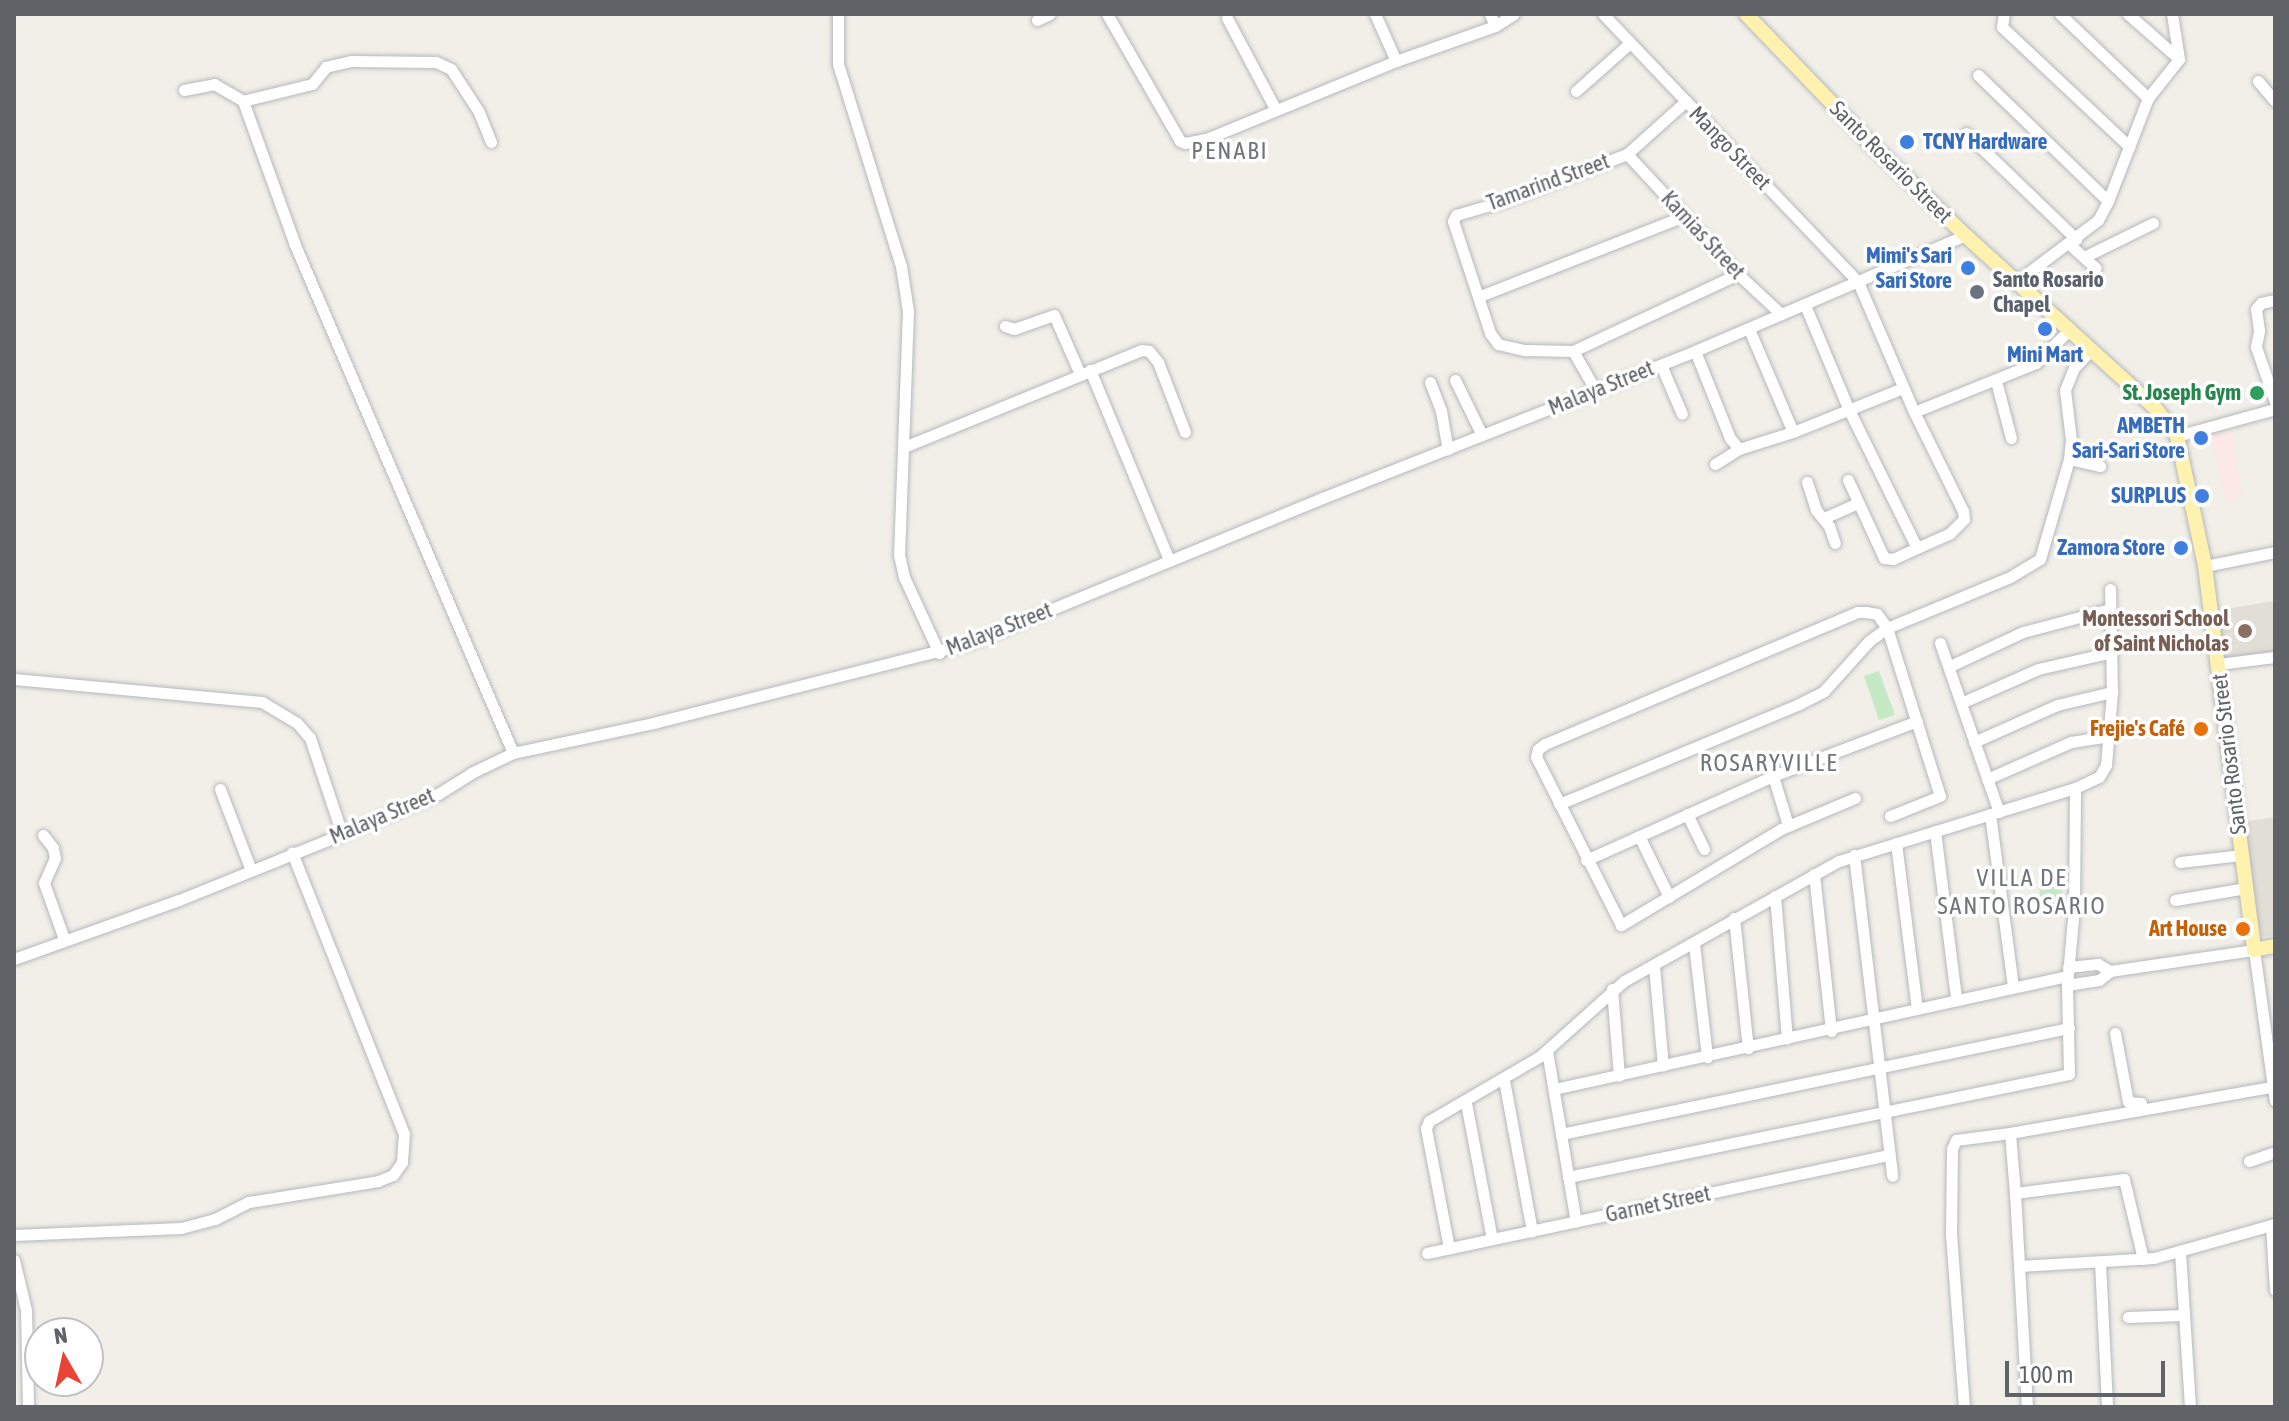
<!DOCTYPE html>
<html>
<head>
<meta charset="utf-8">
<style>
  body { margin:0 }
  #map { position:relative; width:2289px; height:1421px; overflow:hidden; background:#f1efe8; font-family:"Asap Condensed",sans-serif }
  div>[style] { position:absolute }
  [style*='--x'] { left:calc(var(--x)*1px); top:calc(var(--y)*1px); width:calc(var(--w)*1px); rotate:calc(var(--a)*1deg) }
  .education>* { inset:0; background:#e1ded6 }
  .medical>* { inset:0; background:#fce8e6 }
  .green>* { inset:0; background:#c5e8c5 }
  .roads { filter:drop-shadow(0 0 2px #b5b8bc) drop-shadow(0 0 2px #b5b8bc) }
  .minor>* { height:11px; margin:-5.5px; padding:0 5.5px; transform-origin:5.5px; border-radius:5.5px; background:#fff }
  .major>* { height:14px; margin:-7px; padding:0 7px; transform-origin:7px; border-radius:7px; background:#fff2af }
  .dots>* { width:22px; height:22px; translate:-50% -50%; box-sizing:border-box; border:4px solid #fff; border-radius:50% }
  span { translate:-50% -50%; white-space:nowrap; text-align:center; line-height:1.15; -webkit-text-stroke:7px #fff; paint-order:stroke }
  .shop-label { font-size:22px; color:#366cbe; font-weight:700 }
  .left { translate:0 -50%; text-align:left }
  .right { translate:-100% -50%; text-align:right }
  .street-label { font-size:22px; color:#5f6368 }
  .worship-label { font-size:22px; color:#5b616d; font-weight:700 }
  .leisure-label { font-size:22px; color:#27864d; font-weight:700 }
  .education-label { font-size:22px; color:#785e54; font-weight:700 }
  .food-label { font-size:22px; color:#c56008; font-weight:700 }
  .neighbourhood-label { font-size:24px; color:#70757a; letter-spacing:2px }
  .frame { position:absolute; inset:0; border:16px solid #5f6368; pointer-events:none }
  .north { position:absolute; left:24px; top:1317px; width:80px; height:80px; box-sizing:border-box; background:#fff; border:2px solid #bfc1c3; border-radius:50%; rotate:351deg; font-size:22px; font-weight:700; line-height:32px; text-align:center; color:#5f6368 }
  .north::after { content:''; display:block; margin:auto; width:28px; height:36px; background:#ea4335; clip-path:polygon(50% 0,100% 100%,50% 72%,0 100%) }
  .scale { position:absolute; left:2005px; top:1361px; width:160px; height:36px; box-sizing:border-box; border:4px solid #5f6368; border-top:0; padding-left:10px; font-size:24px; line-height:28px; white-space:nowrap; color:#5f6368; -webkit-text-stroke:6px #fff; paint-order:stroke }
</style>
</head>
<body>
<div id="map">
  <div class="education">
    <i style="clip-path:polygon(2275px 601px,2275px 651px,2219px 659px,2211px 611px)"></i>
    <i style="clip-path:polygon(2275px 817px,2275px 935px,2261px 937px,2242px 822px)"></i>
  </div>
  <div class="medical">
    <i style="clip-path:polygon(2233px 431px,2242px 497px,2226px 500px,2211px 436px)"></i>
  </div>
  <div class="green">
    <i style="clip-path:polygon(1879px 671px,1895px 715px,1879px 720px,1864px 676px)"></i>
    <i style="clip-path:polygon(2060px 871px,2065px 912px,2042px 915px,2038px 874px)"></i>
  </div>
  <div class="roads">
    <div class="minor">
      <i style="--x:838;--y:14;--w:50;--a:90"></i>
      <i style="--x:838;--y:64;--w:212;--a:72.7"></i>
      <i style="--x:901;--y:266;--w:46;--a:81.2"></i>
      <i style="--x:908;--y:311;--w:244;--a:92.1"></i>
      <i style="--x:899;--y:555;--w:23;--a:77"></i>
      <i style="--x:904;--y:577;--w:84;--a:65.3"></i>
      <i style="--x:1107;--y:14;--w:146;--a:60.1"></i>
      <i style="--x:1180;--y:141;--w:5;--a:22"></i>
      <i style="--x:1185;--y:143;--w:21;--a:-11"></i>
      <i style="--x:1206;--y:139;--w:205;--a:-22.3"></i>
      <i style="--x:1396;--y:61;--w:105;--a:-19.5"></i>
      <i style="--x:1495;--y:26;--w:22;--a:-32"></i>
      <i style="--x:1375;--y:14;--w:51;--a:65.9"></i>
      <i style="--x:1490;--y:14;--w:13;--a:67"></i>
      <i style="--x:1603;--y:14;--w:370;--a:46.4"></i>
      <i style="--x:1858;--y:282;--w:142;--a:66.7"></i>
      <i style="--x:2004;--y:14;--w:13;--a:99"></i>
      <i style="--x:2002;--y:27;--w:175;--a:43.2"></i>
      <i style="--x:2060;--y:14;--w:122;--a:43.7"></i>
      <i style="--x:2128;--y:14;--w:68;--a:41.4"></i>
      <i style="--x:1227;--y:18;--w:104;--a:62"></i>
      <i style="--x:1037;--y:20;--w:14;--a:-25"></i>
      <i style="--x:1978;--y:75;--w:181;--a:44.1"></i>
      <i style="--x:2258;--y:81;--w:26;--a:50"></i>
      <i style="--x:184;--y:90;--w:31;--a:-11"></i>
      <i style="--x:214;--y:84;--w:34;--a:30"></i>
      <i style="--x:1576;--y:91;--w:72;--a:-41.6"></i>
      <i style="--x:1686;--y:101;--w:79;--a:138.1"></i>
      <i style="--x:1627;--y:154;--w:132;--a:159.1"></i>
      <i style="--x:1504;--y:201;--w:50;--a:163.7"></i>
      <i style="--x:1456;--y:215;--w:7;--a:117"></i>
      <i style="--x:1453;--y:221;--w:118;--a:71.7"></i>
      <i style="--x:1490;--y:333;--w:14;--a:54"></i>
      <i style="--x:1498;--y:344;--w:28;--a:13"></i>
      <i style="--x:1525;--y:350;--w:48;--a:1.2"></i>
      <i style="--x:1573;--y:351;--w:182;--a:-25"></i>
      <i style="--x:1966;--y:133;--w:153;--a:43.9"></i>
      <i style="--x:491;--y:142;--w:32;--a:-112"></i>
      <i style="--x:479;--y:112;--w:51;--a:-123.1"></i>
      <i style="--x:451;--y:69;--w:17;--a:-155"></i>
      <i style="--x:436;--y:62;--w:85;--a:-179.3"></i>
      <i style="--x:351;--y:61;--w:26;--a:167"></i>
      <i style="--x:326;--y:67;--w:22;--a:129"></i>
      <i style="--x:312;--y:84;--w:71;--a:166.2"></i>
      <i style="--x:243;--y:101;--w:153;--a:70.1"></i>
      <i style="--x:295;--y:245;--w:553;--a:66.77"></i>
      <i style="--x:1627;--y:154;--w:163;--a:47.2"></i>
      <i style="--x:1738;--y:274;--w:59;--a:42.9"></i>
      <i style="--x:2069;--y:244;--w:36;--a:42"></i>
      <i style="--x:2084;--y:257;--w:77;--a:-26.2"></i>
      <i style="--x:2016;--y:282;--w:103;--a:-37.1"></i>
      <i style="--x:2098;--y:220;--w:21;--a:-62"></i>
      <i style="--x:2108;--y:201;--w:110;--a:-68.8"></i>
      <i style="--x:2148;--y:98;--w:50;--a:-51.5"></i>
      <i style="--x:2179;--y:59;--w:46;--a:-98.8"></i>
      <i style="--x:1480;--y:296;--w:219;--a:-21.4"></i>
      <i style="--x:2275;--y:300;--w:14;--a:168"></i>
      <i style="--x:2261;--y:303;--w:8;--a:130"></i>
      <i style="--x:2256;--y:309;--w:22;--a:82"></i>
      <i style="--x:2259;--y:331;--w:16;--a:101"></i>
      <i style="--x:2256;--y:347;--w:58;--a:70.9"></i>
      <i style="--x:1805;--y:305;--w:114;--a:67.3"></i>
      <i style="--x:1849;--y:410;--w:154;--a:63.8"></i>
      <i style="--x:1917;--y:548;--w:36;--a:-24"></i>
      <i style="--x:1950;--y:533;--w:20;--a:-45"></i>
      <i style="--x:1964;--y:519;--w:8;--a:-97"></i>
      <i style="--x:1963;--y:511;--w:110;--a:-116.3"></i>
      <i style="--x:1914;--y:412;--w:131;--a:-21.9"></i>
      <i style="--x:2036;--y:363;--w:45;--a:-45"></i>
      <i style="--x:1005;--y:326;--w:9;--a:18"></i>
      <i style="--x:1014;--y:329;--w:42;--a:-19.3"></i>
      <i style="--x:1054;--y:315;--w:64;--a:66.2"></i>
      <i style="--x:1749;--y:329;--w:112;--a:66.9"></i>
      <i style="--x:1573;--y:351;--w:46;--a:60.1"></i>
      <i style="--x:1695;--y:351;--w:94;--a:68.1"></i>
      <i style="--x:1730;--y:438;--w:14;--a:51"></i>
      <i style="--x:1739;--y:449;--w:57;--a:-17.5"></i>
      <i style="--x:1793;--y:432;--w:118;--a:-21.8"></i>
      <i style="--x:1661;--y:365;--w:53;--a:66.8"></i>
      <i style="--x:1090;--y:370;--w:206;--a:67.4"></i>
      <i style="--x:1455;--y:380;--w:61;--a:63.9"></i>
      <i style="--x:1996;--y:381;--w:59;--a:75.3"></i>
      <i style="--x:1430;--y:382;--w:31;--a:69"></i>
      <i style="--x:1441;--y:411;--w:39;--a:80"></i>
      <i style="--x:2177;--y:436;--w:102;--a:-15.4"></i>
      <i style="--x:904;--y:447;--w:257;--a:-22.2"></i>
      <i style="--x:1142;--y:350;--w:7;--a:8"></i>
      <i style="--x:1149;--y:351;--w:14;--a:51"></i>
      <i style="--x:1158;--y:362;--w:75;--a:68.9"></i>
      <i style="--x:2069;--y:459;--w:32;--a:13"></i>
      <i style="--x:1715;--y:464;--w:28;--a:-32"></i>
      <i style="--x:1848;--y:480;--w:86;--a:65.2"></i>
      <i style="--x:1884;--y:558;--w:9;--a:6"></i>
      <i style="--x:1893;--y:559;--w:26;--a:-25"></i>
      <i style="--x:1807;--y:482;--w:29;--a:72"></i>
      <i style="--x:1816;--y:510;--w:21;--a:51"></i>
      <i style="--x:1829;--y:526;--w:18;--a:71"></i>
      <i style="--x:1824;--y:518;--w:37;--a:-24"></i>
      <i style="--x:2205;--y:566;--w:71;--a:-11.3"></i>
      <i style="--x:1940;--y:643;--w:179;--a:70.8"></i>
      <i style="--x:2218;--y:664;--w:57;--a:-7"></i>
      <i style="--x:1950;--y:666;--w:81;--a:-25"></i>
      <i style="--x:2023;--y:632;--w:90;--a:-14.8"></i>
      <i style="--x:14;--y:679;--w:249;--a:5.3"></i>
      <i style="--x:262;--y:702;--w:41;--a:31"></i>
      <i style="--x:297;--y:723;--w:20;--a:49"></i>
      <i style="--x:310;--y:738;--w:101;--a:71.6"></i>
      <i style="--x:1961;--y:703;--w:84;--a:-23.8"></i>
      <i style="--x:2038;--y:669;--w:76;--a:-12.9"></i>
      <i style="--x:1974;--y:742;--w:91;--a:-24"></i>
      <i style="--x:2057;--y:705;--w:57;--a:-13.3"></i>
      <i style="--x:1773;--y:776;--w:51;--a:73"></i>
      <i style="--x:1987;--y:779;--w:92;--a:-23.8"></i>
      <i style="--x:2071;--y:742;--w:37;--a:-9"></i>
      <i style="--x:220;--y:789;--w:87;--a:69.1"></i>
      <i style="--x:1855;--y:798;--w:80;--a:157.3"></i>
      <i style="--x:1781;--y:829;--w:187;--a:149"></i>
      <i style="--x:1621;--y:925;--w:188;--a:-116.8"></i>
      <i style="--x:1536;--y:757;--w:8;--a:-76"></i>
      <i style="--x:1538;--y:749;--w:9;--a:-36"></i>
      <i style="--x:1545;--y:744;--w:339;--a:-22.9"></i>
      <i style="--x:1857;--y:612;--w:9;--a:0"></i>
      <i style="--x:1866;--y:612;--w:11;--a:10"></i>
      <i style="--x:1877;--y:614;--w:17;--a:54"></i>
      <i style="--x:1887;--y:628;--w:176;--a:72.5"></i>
      <i style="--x:1940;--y:796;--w:54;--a:158.2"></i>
      <i style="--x:1559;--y:804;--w:260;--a:-22.6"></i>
      <i style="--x:1799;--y:704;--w:28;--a:-27"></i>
      <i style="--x:1824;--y:691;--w:67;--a:-48"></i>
      <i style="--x:1869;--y:641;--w:22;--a:-36"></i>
      <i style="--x:1887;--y:628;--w:133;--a:-22.5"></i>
      <i style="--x:2010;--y:577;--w:35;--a:-31"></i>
      <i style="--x:2040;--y:559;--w:104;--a:-73.8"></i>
      <i style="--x:2069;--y:459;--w:19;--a:-84"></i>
      <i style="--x:2071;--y:440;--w:50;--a:-96.8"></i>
      <i style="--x:2065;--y:390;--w:24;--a:-68"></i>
      <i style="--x:2074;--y:368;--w:23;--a:-47"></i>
      <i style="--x:1687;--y:814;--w:39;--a:64"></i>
      <i style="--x:1990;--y:814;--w:174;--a:82.4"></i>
      <i style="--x:1935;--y:831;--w:168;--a:82.8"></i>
      <i style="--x:43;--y:835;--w:16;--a:52"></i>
      <i style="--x:53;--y:848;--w:10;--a:79"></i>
      <i style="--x:55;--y:858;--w:27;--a:114"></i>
      <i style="--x:44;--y:883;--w:59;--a:70.3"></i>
      <i style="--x:1639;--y:836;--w:68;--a:63.8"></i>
      <i style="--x:1896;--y:843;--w:167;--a:82.8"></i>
      <i style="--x:1854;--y:855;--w:323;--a:83.2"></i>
      <i style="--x:1586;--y:860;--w:205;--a:-24.2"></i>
      <i style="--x:1773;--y:776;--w:154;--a:-20.9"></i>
      <i style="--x:2180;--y:862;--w:61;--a:-6.5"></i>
      <i style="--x:1814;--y:874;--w:158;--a:83.8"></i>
      <i style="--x:1775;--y:896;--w:143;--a:85.2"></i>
      <i style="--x:2175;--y:900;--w:72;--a:-9.6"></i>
      <i style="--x:1734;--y:918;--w:131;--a:83.9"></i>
      <i style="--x:1694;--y:944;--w:114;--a:83.4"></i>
      <i style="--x:14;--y:959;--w:175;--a:-19.7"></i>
      <i style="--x:179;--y:900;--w:176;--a:-22"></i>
      <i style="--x:342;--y:834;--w:104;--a:-22.6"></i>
      <i style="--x:438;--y:794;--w:39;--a:-32"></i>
      <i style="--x:471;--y:773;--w:47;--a:-25.5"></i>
      <i style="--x:513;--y:753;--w:147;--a:-12.1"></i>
      <i style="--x:657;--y:722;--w:322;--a:-14.2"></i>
      <i style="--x:969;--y:643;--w:382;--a:-22.3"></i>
      <i style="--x:1322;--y:498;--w:401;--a:-21.5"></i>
      <i style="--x:1695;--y:351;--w:294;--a:-23.2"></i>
      <i style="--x:1654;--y:966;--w:100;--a:84.9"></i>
      <i style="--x:2068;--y:967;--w:30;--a:-6"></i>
      <i style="--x:2098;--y:964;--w:14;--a:30"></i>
      <i style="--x:2067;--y:985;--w:32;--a:-9"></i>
      <i style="--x:2099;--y:980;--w:14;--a:-39"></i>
      <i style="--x:2110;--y:971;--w:146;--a:-8.3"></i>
      <i style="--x:2254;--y:950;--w:152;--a:82.1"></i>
      <i style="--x:1612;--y:989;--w:87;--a:85.4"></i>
      <i style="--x:2115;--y:1033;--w:70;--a:79.3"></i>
      <i style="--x:2128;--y:1102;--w:13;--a:4"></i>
      <i style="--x:1547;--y:1051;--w:173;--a:80.4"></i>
      <i style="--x:1504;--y:1080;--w:154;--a:79.5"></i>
      <i style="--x:1554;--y:1089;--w:525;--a:-12.42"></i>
      <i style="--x:1466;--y:1103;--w:138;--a:79.2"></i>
      <i style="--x:1561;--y:1134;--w:519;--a:-11.79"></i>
      <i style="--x:2249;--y:1161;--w:28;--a:-19"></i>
      <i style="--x:1568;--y:1177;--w:511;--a:-11.62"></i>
      <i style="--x:2069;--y:1074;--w:89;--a:-91.3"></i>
      <i style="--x:2067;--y:985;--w:77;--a:-84.8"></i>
      <i style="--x:2074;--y:908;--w:120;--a:-89.5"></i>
      <i style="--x:2015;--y:1193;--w:214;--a:86.8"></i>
      <i style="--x:2271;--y:1225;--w:65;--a:86.5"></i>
      <i style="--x:14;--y:1235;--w:167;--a:-2.4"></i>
      <i style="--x:181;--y:1228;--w:35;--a:-15"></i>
      <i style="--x:215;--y:1219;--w:38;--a:-27"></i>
      <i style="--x:249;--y:1202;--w:131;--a:-9.2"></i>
      <i style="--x:378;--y:1181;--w:16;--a:-22"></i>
      <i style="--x:393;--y:1175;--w:16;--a:-55"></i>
      <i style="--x:402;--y:1162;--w:28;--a:-86"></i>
      <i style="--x:404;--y:1134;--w:303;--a:-111.7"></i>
      <i style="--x:1449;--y:1248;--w:122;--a:-100.9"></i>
      <i style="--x:1426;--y:1128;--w:8;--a:-67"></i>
      <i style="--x:1429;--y:1121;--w:127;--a:-30.2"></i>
      <i style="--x:1539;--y:1057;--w:114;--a:-41.8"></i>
      <i style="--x:1624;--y:981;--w:246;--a:-29.2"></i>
      <i style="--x:1839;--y:861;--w:247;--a:-17.2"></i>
      <i style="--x:2075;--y:788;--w:26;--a:-25"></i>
      <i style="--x:2099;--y:777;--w:14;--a:-60"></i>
      <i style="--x:2106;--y:765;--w:73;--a:-85.3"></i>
      <i style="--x:2112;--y:692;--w:103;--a:-91.1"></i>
      <i style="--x:2180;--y:1252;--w:155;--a:86.3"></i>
      <i style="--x:1427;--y:1253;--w:472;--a:-12"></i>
      <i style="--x:2143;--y:1259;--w:82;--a:-103.4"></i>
      <i style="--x:2124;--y:1179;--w:110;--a:172.7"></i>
      <i style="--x:2015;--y:1193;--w:60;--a:-94.8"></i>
      <i style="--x:2010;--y:1133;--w:264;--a:-10"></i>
      <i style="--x:14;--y:1260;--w:51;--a:76.5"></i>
      <i style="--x:26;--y:1310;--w:97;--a:88.8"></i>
      <i style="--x:2100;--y:1262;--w:145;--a:87.2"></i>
      <i style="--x:2019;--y:1266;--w:135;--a:-3.4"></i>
      <i style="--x:2154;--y:1258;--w:126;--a:-15.7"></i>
      <i style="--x:2128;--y:1317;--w:56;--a:-2"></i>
      <i style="--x:1964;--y:1407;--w:173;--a:-94.3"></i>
      <i style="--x:1951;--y:1234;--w:85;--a:-89.3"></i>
      <i style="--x:1952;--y:1149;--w:10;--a:-66"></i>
      <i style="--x:1956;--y:1140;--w:54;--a:-7.4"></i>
    </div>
    <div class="major">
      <i style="--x:1746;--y:14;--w:179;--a:46.1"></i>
      <i style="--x:1870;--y:143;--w:132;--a:44.1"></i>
      <i style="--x:1965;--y:235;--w:258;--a:42.3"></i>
      <i style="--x:2156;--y:409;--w:34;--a:52"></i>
      <i style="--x:2177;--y:436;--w:133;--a:77.8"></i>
      <i style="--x:2205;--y:566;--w:387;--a:82.7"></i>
      <i style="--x:2254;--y:950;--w:21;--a:-11"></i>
    </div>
  </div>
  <div class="dots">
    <i style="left:1907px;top:142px;background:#3f7fe0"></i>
    <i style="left:1968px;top:268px;background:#3f7fe0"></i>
    <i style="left:1977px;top:292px;background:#6b7280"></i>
    <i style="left:2045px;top:329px;background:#3f7fe0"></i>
    <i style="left:2257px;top:393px;background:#2e9e5b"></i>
    <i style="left:2201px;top:438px;background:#3f7fe0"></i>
    <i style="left:2202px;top:496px;background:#3f7fe0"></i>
    <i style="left:2181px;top:548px;background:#3f7fe0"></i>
    <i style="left:2245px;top:631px;background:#8d6e63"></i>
    <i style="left:2201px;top:729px;background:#e8710a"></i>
    <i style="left:2243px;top:929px;background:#e8710a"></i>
  </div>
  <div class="shop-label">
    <span class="left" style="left:1923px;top:142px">TCNY Hardware</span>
    <span class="right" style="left:1952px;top:268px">Mimi's Sari<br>Sari Store</span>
    <span style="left:2045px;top:355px">Mini Mart</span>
    <span class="right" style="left:2185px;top:438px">AMBETH<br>Sari-Sari Store</span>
    <span class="right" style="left:2186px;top:496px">SURPLUS</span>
    <span class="right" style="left:2165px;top:548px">Zamora Store</span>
  </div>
  <div class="street-label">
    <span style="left:1730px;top:148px;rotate:46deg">Mango Street</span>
    <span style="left:1891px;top:162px;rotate:45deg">Santo Rosario Street</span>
    <span style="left:1548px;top:182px;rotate:-20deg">Tamarind Street</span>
    <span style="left:1703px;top:235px;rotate:47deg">Kamias Street</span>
    <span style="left:1601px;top:388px;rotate:-22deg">Malaya Street</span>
    <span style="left:999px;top:629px;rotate:-21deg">Malaya Street</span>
    <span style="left:2229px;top:754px;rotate:-97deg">Santo Rosario Street</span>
    <span style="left:382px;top:816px;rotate:-23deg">Malaya Street</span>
    <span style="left:1658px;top:1204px;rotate:-12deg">Garnet Street</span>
  </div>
  <div class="worship-label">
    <span class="left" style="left:1993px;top:292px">Santo Rosario<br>Chapel</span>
  </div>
  <div class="leisure-label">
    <span class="right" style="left:2241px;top:393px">St. Joseph Gym</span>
  </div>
  <div class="education-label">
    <span class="right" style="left:2229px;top:631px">Montessori School<br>of Saint Nicholas</span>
  </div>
  <div class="food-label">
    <span class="right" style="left:2185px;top:729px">Frejie's Café</span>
    <span class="right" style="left:2227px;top:929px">Art House</span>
  </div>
  <div class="neighbourhood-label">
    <span style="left:1230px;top:151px">PENABI</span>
    <span style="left:1769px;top:763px">ROSARYVILLE</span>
    <span style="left:2022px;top:892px">VILLA DE<br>SANTO ROSARIO</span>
  </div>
  <div class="frame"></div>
  <div class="north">N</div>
  <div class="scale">100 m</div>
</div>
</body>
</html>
